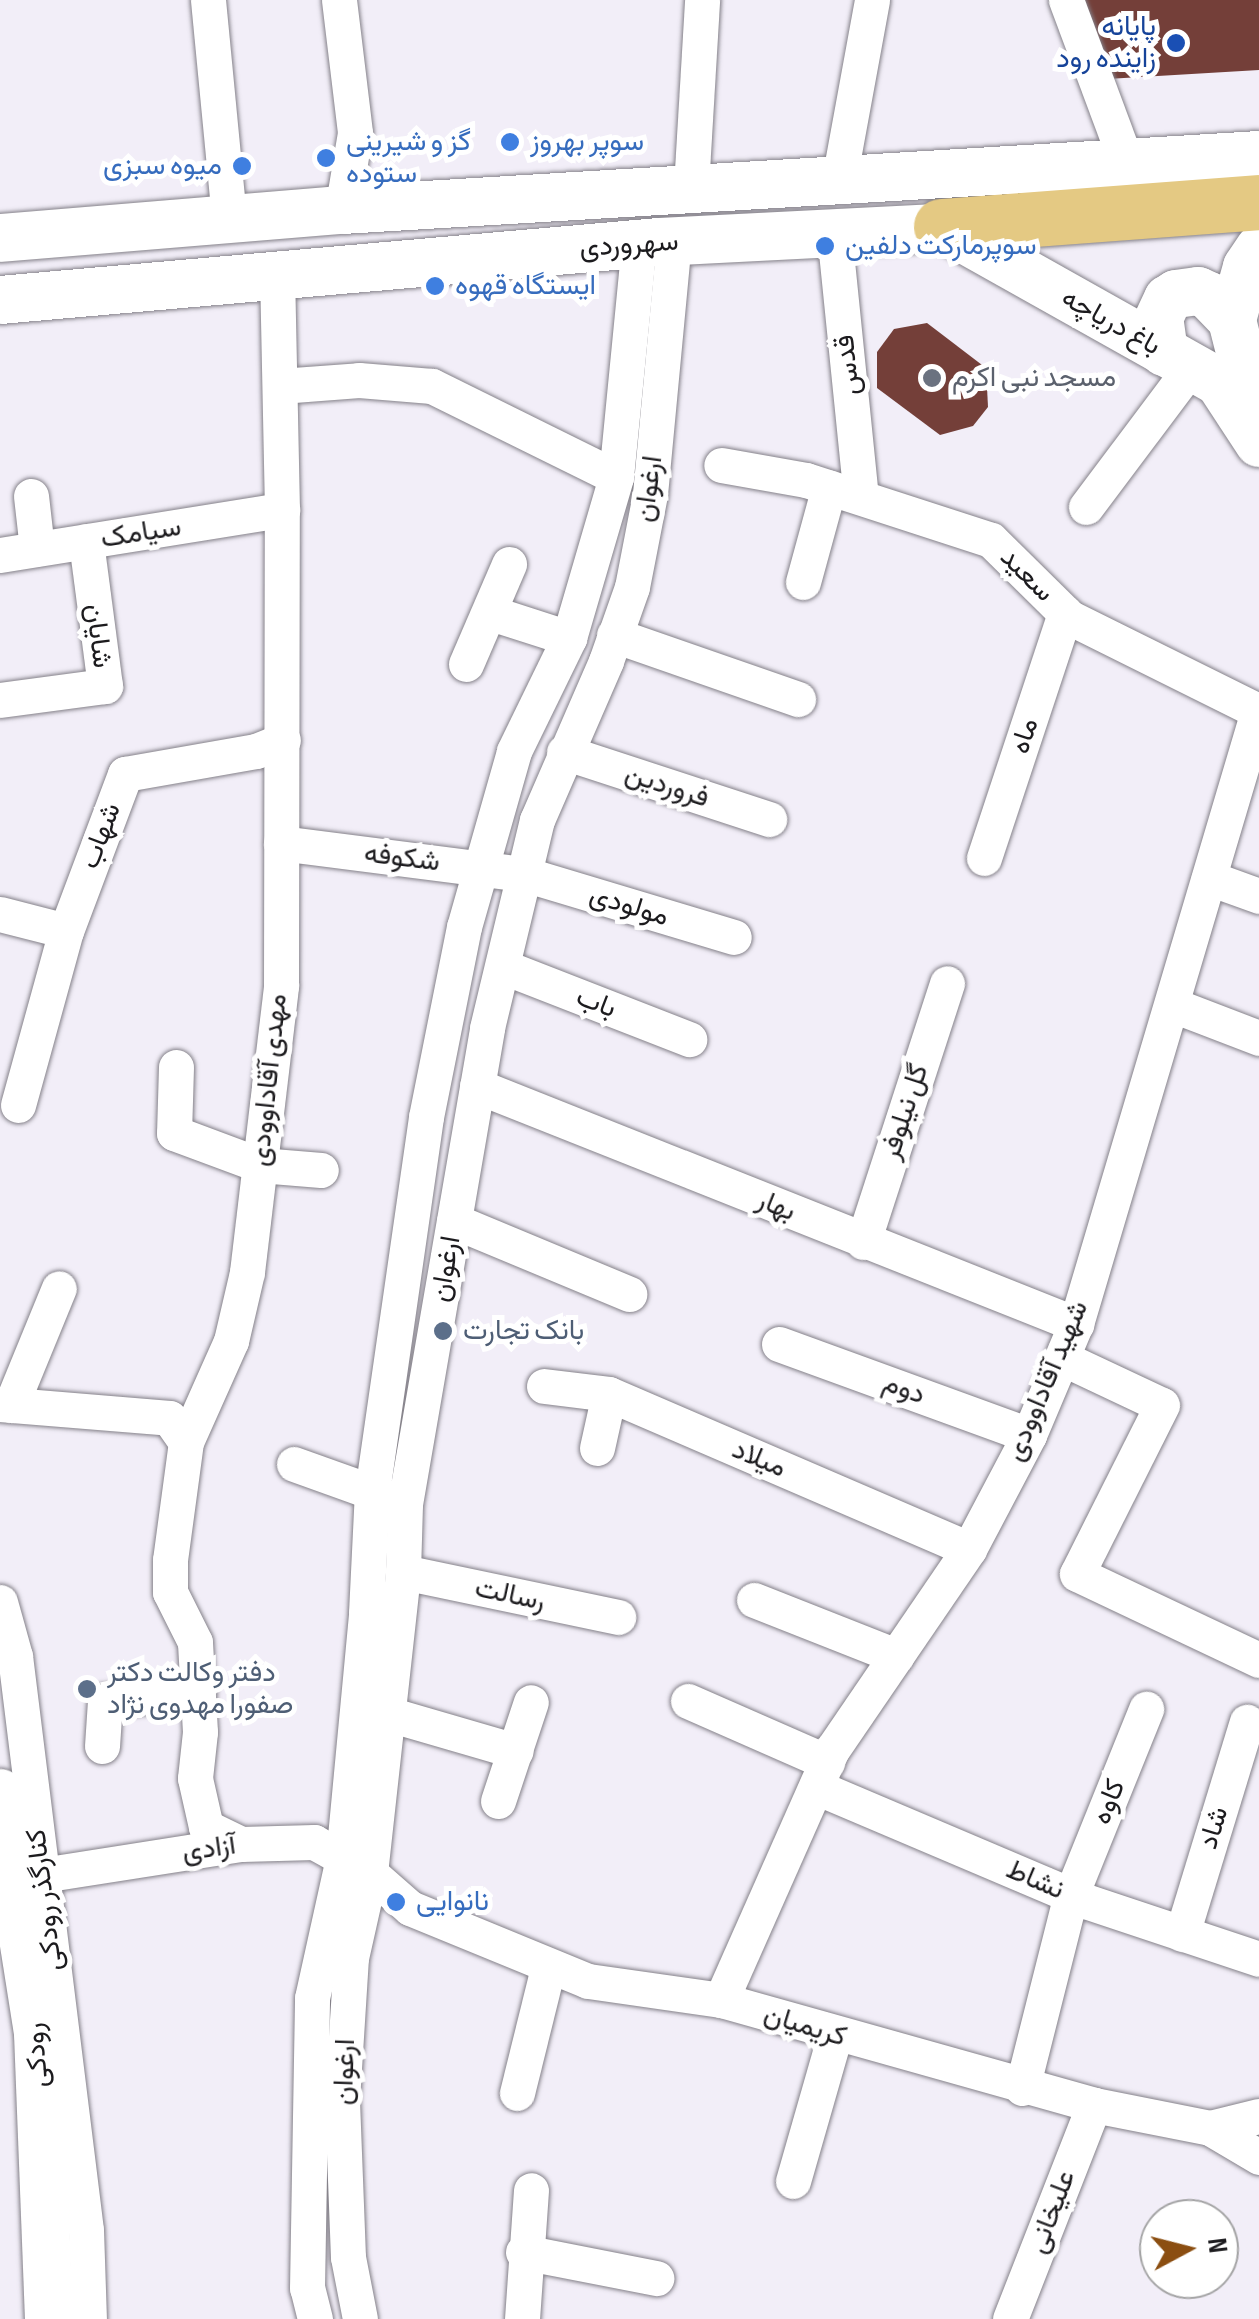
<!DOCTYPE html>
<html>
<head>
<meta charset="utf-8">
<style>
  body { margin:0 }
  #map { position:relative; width:1259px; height:2319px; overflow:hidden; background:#f2eef8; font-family:"Sofia Sans Condensed",Vazirmatn,sans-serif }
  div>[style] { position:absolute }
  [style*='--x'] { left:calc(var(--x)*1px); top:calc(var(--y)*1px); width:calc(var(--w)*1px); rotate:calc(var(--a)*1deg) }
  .building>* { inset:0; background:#743f39 }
  .roads { filter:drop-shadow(0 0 2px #848189) drop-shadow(0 0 2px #848189) }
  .street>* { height:35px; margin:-17.5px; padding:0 17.5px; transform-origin:17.5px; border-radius:17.5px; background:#fff }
  .secondary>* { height:48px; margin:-24px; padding:0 24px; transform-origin:24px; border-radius:24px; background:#fff }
  .highway>* { height:55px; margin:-27.5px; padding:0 27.5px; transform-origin:27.5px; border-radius:27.5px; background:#e4c983 }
  .dots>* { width:28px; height:28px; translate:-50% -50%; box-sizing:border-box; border:5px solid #fff; border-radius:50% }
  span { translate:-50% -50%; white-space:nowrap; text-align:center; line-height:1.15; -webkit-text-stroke:10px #fff; paint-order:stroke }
  .transit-label { font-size:28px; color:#164399 }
  .right { translate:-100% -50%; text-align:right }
  .shop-label { font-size:28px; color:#366cbe }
  .left { translate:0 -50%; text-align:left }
  .street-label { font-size:28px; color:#1c1b1e }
  .worship-label { font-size:28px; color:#5b616d }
  .service-label { font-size:28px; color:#4e5e75 }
  .north { position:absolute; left:1139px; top:2199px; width:100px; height:100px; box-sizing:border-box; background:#fff; border:2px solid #a4a4a5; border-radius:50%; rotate:83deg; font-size:28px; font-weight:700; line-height:40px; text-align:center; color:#1c1b1e }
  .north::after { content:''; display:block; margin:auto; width:35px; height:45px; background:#8b4e11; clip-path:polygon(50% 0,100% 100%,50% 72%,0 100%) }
</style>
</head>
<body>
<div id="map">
  <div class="building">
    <i style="clip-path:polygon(1078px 0,1259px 0,1259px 70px,1107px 79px)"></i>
    <i style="clip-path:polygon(927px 323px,986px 368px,988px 407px,973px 426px,940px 435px,877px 388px,877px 352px,894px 329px)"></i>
  </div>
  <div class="roads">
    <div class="street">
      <i style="--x:208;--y:0;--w:220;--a:84.5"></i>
      <i style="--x:339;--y:0;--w:134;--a:83.1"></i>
      <i style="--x:355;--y:133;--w:78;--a:99.6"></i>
      <i style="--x:1066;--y:0;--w:175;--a:69.6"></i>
      <i style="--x:839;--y:180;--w:183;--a:-79.6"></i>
      <i style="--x:691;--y:187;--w:187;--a:-86.6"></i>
      <i style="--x:834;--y:232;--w:266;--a:84.2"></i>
      <i style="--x:280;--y:386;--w:79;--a:-4.3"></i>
      <i style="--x:359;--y:380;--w:73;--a:4.7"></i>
      <i style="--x:432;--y:386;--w:205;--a:26.3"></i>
      <i style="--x:31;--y:496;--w:53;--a:83.5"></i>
      <i style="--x:1086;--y:507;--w:175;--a:-53.1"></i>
      <i style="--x:0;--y:555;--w:286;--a:-9.1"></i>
      <i style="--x:803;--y:582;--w:98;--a:-74.7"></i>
      <i style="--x:491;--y:613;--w:82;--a:17.8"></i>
      <i style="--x:614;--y:635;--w:195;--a:19.2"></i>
      <i style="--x:466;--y:664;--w:109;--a:-66.7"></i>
      <i style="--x:0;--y:700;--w:106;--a:-7.6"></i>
      <i style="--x:105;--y:686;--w:146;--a:-97.5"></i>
      <i style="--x:564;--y:752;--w:216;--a:18.1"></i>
      <i style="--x:281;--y:843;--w:245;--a:7.3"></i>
      <i style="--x:524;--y:874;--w:219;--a:16.7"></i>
      <i style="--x:984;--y:858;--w:258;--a:-71.7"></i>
      <i style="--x:1209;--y:878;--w:53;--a:19.8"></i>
      <i style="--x:0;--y:914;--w:68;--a:14.4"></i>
      <i style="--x:66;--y:931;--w:168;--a:-69.4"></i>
      <i style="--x:125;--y:774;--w:133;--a:-10"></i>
      <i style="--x:256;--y:751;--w:29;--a:-22"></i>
      <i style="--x:504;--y:967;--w:199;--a:21.3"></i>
      <i style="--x:1173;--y:1005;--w:92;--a:21"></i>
      <i style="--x:176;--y:1067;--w:66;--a:91.7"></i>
      <i style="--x:174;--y:1133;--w:92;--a:20.4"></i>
      <i style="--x:260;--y:1165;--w:61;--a:4.7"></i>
      <i style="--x:477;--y:1086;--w:645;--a:21.67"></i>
      <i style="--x:18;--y:1105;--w:180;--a:-74.6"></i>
      <i style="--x:454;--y:1221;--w:190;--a:22.6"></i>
      <i style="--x:863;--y:1242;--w:272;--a:-72"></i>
      <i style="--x:779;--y:1344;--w:266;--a:20"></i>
      <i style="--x:1062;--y:1358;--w:110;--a:25.2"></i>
      <i style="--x:1162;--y:1405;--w:189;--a:116.7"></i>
      <i style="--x:1077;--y:1574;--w:201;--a:25.3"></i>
      <i style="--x:544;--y:1386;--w:65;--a:7"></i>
      <i style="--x:609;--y:1394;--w:392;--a:23.3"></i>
      <i style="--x:0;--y:1404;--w:170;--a:4.7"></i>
      <i style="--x:169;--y:1418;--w:29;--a:55"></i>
      <i style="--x:11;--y:1405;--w:126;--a:-67.7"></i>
      <i style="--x:597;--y:1448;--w:55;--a:-77.5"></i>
      <i style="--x:294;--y:1464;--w:104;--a:19.7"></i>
      <i style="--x:403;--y:1572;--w:220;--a:11.8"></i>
      <i style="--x:754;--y:1600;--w:153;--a:21.5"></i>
      <i style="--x:0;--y:1602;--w:56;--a:74.5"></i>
      <i style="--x:15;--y:1656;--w:578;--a:82.95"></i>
      <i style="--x:86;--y:2230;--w:89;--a:88.1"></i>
      <i style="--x:688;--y:1701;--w:152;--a:23.7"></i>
      <i style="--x:385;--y:1713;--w:136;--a:16.2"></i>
      <i style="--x:102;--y:1746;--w:45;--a:-86.2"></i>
      <i style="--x:105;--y:1701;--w:94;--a:-6.7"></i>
      <i style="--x:816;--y:1787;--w:292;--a:23"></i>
      <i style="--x:1085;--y:1901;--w:183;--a:18.4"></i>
      <i style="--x:498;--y:1801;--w:104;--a:-71.6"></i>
      <i style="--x:241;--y:1844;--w:39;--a:-154"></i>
      <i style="--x:206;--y:1827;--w:50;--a:-102.7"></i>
      <i style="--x:195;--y:1778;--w:46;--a:-83.8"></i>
      <i style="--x:200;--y:1732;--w:90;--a:-93.2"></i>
      <i style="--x:195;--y:1642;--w:56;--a:-116.6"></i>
      <i style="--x:170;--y:1592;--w:32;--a:-90"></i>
      <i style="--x:170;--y:1560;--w:119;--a:-82.3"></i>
      <i style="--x:186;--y:1442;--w:111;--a:-66"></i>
      <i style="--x:231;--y:1341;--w:71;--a:-76.9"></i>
      <i style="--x:247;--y:1272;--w:288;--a:-83.2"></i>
      <i style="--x:281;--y:986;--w:476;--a:-89.9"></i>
      <i style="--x:282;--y:510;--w:237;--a:-91.2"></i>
      <i style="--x:42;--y:1875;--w:201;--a:-8.9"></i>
      <i style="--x:241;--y:1844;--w:73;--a:-1.6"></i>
      <i style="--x:314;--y:1842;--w:64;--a:29"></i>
      <i style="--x:370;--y:1873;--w:53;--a:41.2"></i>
      <i style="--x:410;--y:1908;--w:192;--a:22.3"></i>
      <i style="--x:588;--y:1981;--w:134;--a:8.1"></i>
      <i style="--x:721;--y:2000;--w:387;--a:15.7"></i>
      <i style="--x:1094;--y:2105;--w:118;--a:11.2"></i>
      <i style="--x:1210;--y:2128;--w:50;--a:-13.8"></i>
      <i style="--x:1182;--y:1934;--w:222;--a:-73"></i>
      <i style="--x:721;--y:2000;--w:274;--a:-66.1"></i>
      <i style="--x:832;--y:1750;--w:243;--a:-55.7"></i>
      <i style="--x:969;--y:1549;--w:129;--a:-62.2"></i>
      <i style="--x:1029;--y:1435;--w:121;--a:-67.1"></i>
      <i style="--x:1076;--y:1324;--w:639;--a:-73.46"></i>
      <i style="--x:1258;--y:711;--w:211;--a:-153.6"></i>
      <i style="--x:1069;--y:617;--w:110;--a:-135.4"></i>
      <i style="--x:991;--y:540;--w:194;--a:-162"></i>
      <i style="--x:806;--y:480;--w:86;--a:-170"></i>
      <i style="--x:1022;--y:2088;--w:199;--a:-75.8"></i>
      <i style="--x:1071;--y:1895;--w:201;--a:-68"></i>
      <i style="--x:517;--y:2093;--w:129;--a:-76.1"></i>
      <i style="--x:1210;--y:2128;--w:57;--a:30.6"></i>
      <i style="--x:793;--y:2181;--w:152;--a:-74"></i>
      <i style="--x:523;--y:2252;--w:136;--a:11.1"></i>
      <i style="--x:315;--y:2319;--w:32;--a:-104"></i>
      <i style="--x:307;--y:2288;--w:290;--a:-89"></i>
      <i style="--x:312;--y:1998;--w:143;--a:-77.5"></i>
      <i style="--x:343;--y:1858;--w:246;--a:-84.6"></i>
      <i style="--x:366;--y:1613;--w:121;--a:-87.2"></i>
      <i style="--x:372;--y:1492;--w:379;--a:-81.8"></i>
      <i style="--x:426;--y:1117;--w:194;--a:-78.7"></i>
      <i style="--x:464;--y:927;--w:183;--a:-74.1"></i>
      <i style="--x:514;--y:751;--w:126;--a:-64"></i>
      <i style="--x:569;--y:638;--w:168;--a:-73.7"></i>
      <i style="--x:616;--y:477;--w:234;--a:-84.4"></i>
      <i style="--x:360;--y:2319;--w:63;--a:-101"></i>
      <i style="--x:348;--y:2257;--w:157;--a:-92.2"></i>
      <i style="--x:342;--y:2100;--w:142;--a:-86.4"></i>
      <i style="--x:351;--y:1958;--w:87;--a:-77.4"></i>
      <i style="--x:370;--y:1873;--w:303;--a:-83.7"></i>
      <i style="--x:403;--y:1572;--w:68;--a:-88.3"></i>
      <i style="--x:405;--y:1504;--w:483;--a:-80.2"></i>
      <i style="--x:487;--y:1028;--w:214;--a:-76.5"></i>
      <i style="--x:537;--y:820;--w:173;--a:-66.5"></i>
      <i style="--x:606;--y:661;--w:78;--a:-70.6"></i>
      <i style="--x:632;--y:587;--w:95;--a:-79"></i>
      <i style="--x:650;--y:494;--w:253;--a:-84.6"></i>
      <i style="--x:522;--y:2319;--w:129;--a:-86"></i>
      <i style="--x:1010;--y:2319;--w:230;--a:-68.6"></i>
    </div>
    <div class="secondary">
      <i style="--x:941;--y:226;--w:319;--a:29.3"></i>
      <i style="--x:1219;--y:382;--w:73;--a:56.7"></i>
      <i style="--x:0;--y:238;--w:343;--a:-4.7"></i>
      <i style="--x:342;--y:210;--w:919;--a:-3.43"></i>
      <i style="--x:0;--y:300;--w:662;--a:-5.03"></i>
      <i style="--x:659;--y:242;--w:319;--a:-2.9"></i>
      <i style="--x:1164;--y:352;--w:34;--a:-98"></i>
      <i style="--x:1159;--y:318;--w:21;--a:-65"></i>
      <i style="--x:1168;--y:299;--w:9;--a:-32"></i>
      <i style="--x:1176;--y:294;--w:22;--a:-8"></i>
      <i style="--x:1198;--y:291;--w:12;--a:24"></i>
      <i style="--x:1209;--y:296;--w:33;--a:46"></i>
      <i style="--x:1257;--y:419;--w:102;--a:-104.2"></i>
      <i style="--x:1232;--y:320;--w:55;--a:-74.2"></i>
      <i style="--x:1247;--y:267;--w:22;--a:-56"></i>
      <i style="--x:0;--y:1793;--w:243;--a:81"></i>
      <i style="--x:38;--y:2033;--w:286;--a:87.8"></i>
    </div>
    <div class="highway">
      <i style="--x:941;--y:226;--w:319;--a:-4.3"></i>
    </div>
  </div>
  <div class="dots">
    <i style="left:1176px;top:43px;background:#1a4fb4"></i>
    <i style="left:510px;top:142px;background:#3f7fe0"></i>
    <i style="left:326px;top:158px;background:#3f7fe0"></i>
    <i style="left:242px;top:166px;background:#3f7fe0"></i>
    <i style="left:825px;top:246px;background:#3f7fe0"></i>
    <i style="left:435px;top:286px;background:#3f7fe0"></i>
    <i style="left:932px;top:378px;background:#6b7280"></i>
    <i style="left:443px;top:1331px;background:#5c6f8a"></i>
    <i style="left:87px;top:1689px;background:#5c6f8a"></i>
    <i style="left:396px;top:1902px;background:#3f7fe0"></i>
  </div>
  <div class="transit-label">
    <span class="right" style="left:1156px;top:43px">پایانه<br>زاینده رود</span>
  </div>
  <div class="shop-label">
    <span class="left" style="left:346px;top:158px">گز و شیرینی<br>ستوده</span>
    <span class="left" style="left:530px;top:142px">سوپر بهروز</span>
    <span class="right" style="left:222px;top:166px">میوه سبزی</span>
    <span class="left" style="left:845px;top:246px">سوپرمارکت دلفین</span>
    <span class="left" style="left:455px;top:286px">ایستگاه قهوه</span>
    <span class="left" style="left:416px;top:1902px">نانوایی</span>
  </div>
  <div class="street-label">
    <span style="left:629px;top:245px;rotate:-4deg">سهروردی</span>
    <span style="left:1111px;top:322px;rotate:29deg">باغ دریاچه</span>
    <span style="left:848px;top:365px;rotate:-96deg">قدس</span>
    <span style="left:649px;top:489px;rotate:-82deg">ارغوان</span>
    <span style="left:141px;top:533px;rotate:-9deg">سیامک</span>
    <span style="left:1027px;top:575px;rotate:45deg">سعید</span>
    <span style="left:98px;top:636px;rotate:83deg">شایان</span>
    <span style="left:1025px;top:736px;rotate:-72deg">ماه</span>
    <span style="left:667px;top:786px;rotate:18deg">فروردین</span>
    <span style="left:101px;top:836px;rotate:-69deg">شهاب</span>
    <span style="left:402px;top:858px;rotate:7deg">شکوفه</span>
    <span style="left:629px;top:906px;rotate:17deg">مولودی</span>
    <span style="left:596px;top:1003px;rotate:21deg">باب</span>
    <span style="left:269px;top:1080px;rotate:-84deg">مهدی آقاداوودی</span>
    <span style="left:905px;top:1112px;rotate:-72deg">گل نیلوفر</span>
    <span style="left:776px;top:1206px;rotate:22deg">بهار</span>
    <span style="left:446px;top:1269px;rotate:-80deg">ارغوان</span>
    <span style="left:1047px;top:1381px;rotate:-67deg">شهید آقاداوودی</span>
    <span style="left:904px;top:1389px;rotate:20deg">دوم</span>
    <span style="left:759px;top:1459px;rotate:23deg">میلاد</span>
    <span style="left:510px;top:1595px;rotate:12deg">رسالت</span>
    <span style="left:1109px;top:1802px;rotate:-68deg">کاوه</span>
    <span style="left:1214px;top:1828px;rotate:-73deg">شاد</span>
    <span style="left:209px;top:1849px;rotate:-8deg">آزادی</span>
    <span style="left:1035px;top:1880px;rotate:23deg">نشاط</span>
    <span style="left:45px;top:1900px;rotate:-97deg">کنارگذر رودکی</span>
    <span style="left:805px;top:2026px;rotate:17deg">کریمیان</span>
    <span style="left:37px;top:2055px;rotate:-94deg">رودکی</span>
    <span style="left:345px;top:2072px;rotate:-88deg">ارغوان</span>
    <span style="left:1052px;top:2212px;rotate:-69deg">علیخانی</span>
  </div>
  <div class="worship-label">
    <span class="left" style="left:952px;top:378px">مسجد نبی اکرم</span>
  </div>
  <div class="service-label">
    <span class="left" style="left:463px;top:1331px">بانک تجارت</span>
    <span class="left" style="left:107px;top:1689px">دفتر وکالت دکتر<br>صفورا مهدوی نژاد</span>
  </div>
  <div class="north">N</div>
</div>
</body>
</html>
